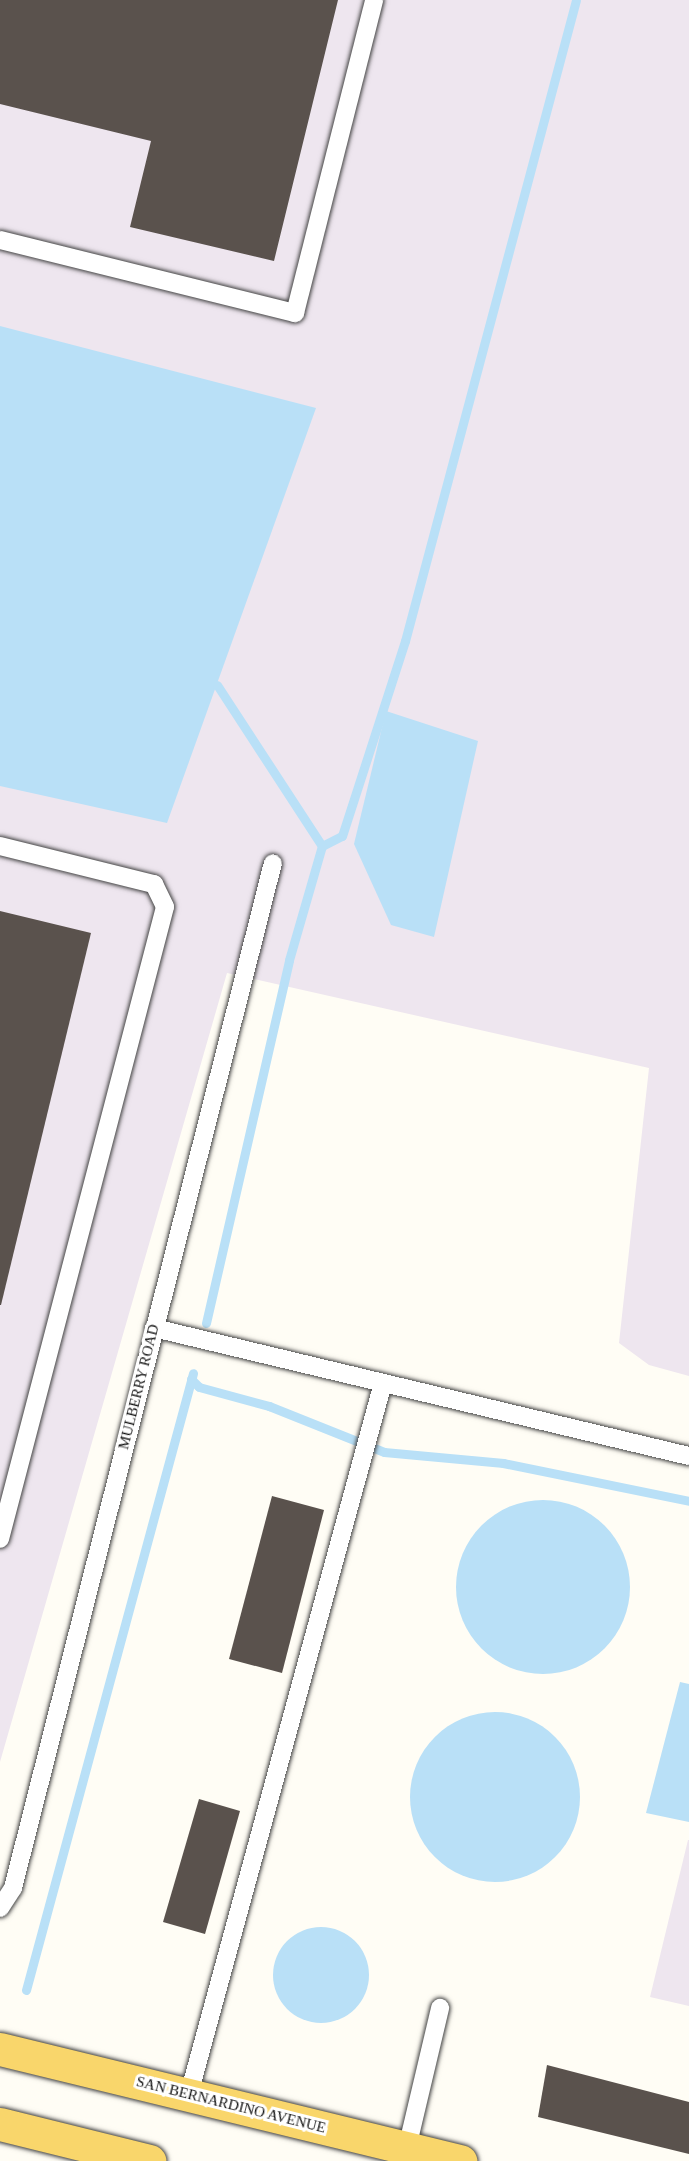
<!DOCTYPE html>
<html>
<head>
<meta charset="utf-8">
<style>
  body { margin:0 }
  #map { position:relative; width:689px; height:2161px; overflow:hidden; background:#fffdf5; font-family:Georgia,serif }
  div>[style] { position:absolute }
  [style*='--x'] { left:calc(var(--x)*1px); top:calc(var(--y)*1px); width:calc(var(--w)*1px); rotate:calc(var(--a)*1deg) }
  .industrial>* { inset:0; background:#eee6ef }
  .water>* { inset:0; background:#b9e0f7 }
  .round { border-radius:50% }
  .stream>* { height:9px; margin:-4.5px; padding:0 4.5px; transform-origin:4.5px; border-radius:4.5px; background:#b9e0f7 }
  .building>* { inset:0; background:#5a524d }
  .roads { filter:drop-shadow(0 0 2px #444) drop-shadow(0 0 2px #444) }
  .lane>* { height:18px; margin:-9px; padding:0 9px; transform-origin:9px; border-radius:9px; background:#fff }
  .primary>* { height:33px; margin:-16.5px; padding:0 16.5px; transform-origin:16.5px; border-radius:16.5px; background:#f9d66b }
  span { translate:-50% -50%; white-space:nowrap; text-align:center; line-height:1.15; -webkit-text-stroke:6px #fff; paint-order:stroke }
  .street-label { font-size:15px; color:#111 }
</style>
</head>
<body>
<div id="map">
  <div class="industrial">
    <i style="clip-path:polygon(0 0,689px 0,689px 1376px,649px 1365px,619px 1343px,649px 1068px,227px 973px,0 1762px)"></i>
    <i style="clip-path:polygon(688px 1840px,689px 1840px,689px 2006px,650px 1997px)"></i>
  </div>
  <div class="water">
    <i style="clip-path:polygon(0 326px,316px 408px,167px 823px,0 786px)"></i>
    <i style="clip-path:polygon(386px 711px,478px 741px,434px 937px,391px 925px,354px 844px)"></i>
    <i class="round" style="left:456px;top:1500px;width:174px;height:174px"></i>
    <i style="clip-path:polygon(680px 1682px,689px 1684px,689px 1822px,646px 1813px)"></i>
    <i class="round" style="left:410px;top:1712px;width:170px;height:170px"></i>
    <i class="round" style="left:273px;top:1927px;width:96px;height:96px"></i>
  </div>
  <div class="stream">
    <i style="--x:322;--y:846;--w:22;--a:-27"></i>
    <i style="--x:342;--y:836;--w:205;--a:-72.1"></i>
    <i style="--x:405;--y:641;--w:663;--a:-75.06"></i>
    <i style="--x:206;--y:1323;--w:372;--a:-77.1"></i>
    <i style="--x:289;--y:960;--w:119;--a:-73.9"></i>
    <i style="--x:322;--y:846;--w:192;--a:-123.1"></i>
    <i style="--x:191;--y:1379;--w:11;--a:45"></i>
    <i style="--x:199;--y:1387;--w:73;--a:15.2"></i>
    <i style="--x:269;--y:1406;--w:124;--a:21.8"></i>
    <i style="--x:384;--y:1452;--w:120;--a:5.3"></i>
    <i style="--x:503;--y:1463;--w:190;--a:11.5"></i>
    <i style="--x:26;--y:1990;--w:639;--a:-74.85"></i>
  </div>
  <div class="building">
    <i style="clip-path:polygon(0 0,338px 0,274px 261px,130px 227px,151px 141px,0 104px)"></i>
    <i style="clip-path:polygon(0 911px,91px 933px,1px 1305px,0 1305px)"></i>
    <i style="clip-path:polygon(272px 1496px,324px 1510px,282px 1673px,229px 1659px)"></i>
    <i style="clip-path:polygon(199px 1799px,240px 1811px,205px 1934px,163px 1922px)"></i>
    <i style="clip-path:polygon(547px 2065px,689px 2102px,689px 2154px,538px 2117px)"></i>
  </div>
  <div class="roads">
    <div class="lane">
      <i style="--x:0;--y:240;--w:304;--a:13.9"></i>
      <i style="--x:295;--y:313;--w:323;--a:-75.8"></i>
      <i style="--x:0;--y:846;--w:159;--a:13.9"></i>
      <i style="--x:154;--y:884;--w:25;--a:64"></i>
      <i style="--x:165;--y:907;--w:653;--a:104.63"></i>
      <i style="--x:154;--y:1328;--w:550;--a:13.46"></i>
      <i style="--x:0;--y:1908;--w:24;--a:-57"></i>
      <i style="--x:13;--y:1888;--w:1057;--a:-75.77"></i>
      <i style="--x:189;--y:2094;--w:737;--a:-74.74"></i>
      <i style="--x:407;--y:2148;--w:144;--a:-76.7"></i>
    </div>
    <div class="primary">
      <i style="--x:0;--y:2049;--w:474;--a:13.7"></i>
      <i style="--x:0;--y:2124;--w:154;--a:13.9"></i>
    </div>
  </div>
  <div class="street-label">
    <span style="left:139px;top:1387px;rotate:-76deg">MULBERRY ROAD</span>
    <span style="left:231px;top:2105px;rotate:14deg">SAN BERNARDINO AVENUE</span>
  </div>
</div>
</body>
</html>
